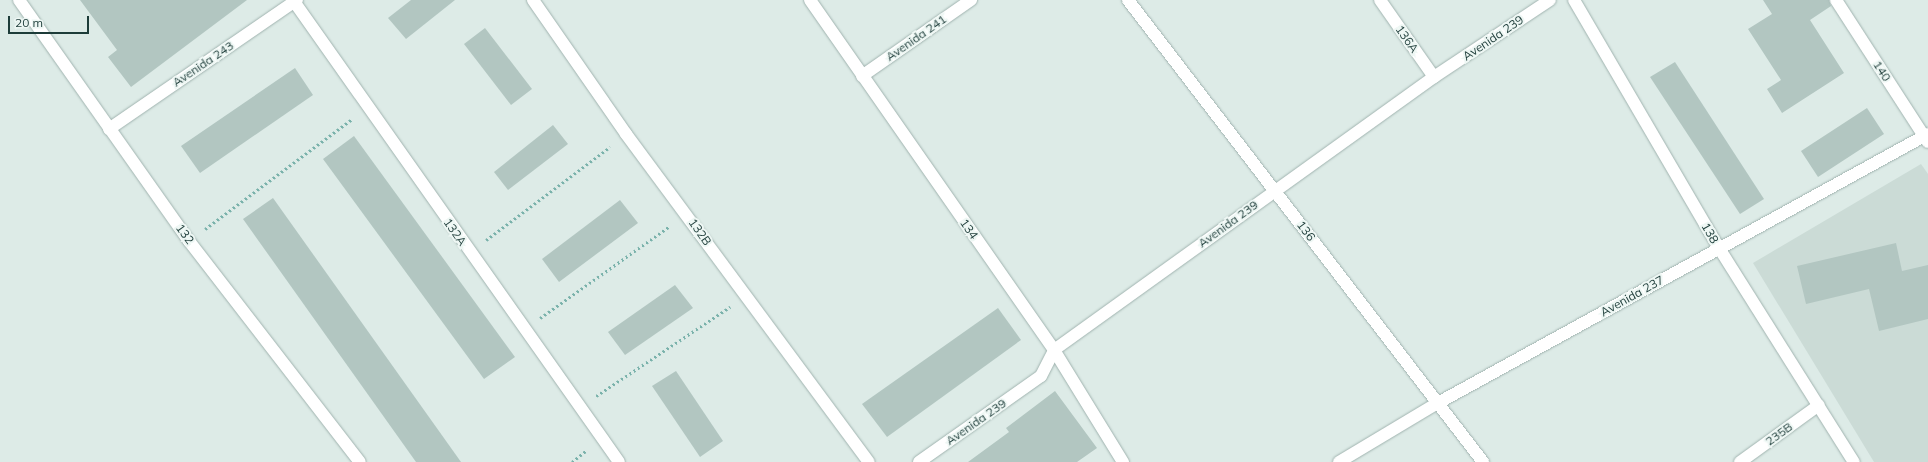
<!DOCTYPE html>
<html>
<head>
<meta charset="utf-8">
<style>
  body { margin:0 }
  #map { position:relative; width:1928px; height:462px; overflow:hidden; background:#ddebe7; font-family:Mulish,sans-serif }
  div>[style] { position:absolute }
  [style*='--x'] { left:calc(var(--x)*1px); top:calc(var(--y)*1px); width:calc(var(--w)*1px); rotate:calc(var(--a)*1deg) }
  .built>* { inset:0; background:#cbdbd6 }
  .building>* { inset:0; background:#b2c6c1 }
  .path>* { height:2.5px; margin-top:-1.25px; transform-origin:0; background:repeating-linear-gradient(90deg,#7ab2ab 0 2px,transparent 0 5px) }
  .roads { filter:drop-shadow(0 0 1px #a0b3af) drop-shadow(0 0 1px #a0b3af) }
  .street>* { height:12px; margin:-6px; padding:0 6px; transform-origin:6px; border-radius:6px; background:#fff }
  .secondary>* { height:12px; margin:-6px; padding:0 6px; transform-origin:6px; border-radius:6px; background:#fff }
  span { translate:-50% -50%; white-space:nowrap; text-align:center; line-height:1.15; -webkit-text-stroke:4px #eef7f4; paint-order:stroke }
  .street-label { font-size:12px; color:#1d3c39 }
  .scale { position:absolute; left:8px; top:16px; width:81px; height:18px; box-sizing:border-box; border:2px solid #1d3c39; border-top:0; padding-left:5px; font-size:12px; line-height:14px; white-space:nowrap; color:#1d3c39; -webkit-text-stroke:3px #eef7f4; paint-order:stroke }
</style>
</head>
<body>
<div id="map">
  <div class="built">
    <i style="clip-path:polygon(1921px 164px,1928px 174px,1928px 462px,1874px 462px,1753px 263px)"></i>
  </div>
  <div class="building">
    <i style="clip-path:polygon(80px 0,247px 0,131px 87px,108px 57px,117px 50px)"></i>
    <i style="clip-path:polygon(411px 0,455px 0,406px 39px,388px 18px)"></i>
    <i style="clip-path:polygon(1763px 0,1829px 0,1831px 6px,1810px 20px,1844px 73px,1782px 113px,1767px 89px,1781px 80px,1748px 29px,1772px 14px)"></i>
    <i style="clip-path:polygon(485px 28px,532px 89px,511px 105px,464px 44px)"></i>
    <i style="clip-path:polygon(1675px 62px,1764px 199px,1740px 214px,1650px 77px)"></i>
    <i style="clip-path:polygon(295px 68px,313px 95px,200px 173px,181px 146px)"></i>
    <i style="clip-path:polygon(1867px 108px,1884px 134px,1818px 177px,1801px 151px)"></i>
    <i style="clip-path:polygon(553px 125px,568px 144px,508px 190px,494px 172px)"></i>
    <i style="clip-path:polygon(354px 136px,515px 357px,484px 379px,323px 159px)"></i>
    <i style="clip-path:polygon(273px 198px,461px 462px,416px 462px,243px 219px)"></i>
    <i style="clip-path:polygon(620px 200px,638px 223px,559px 282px,542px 259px)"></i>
    <i style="clip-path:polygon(1896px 243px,1902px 271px,1928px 265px,1928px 319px,1879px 331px,1869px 289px,1806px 304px,1797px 266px)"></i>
    <i style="clip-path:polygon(675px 285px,693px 308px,625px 355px,608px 332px)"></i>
    <i style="clip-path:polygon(998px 308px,1021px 340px,887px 437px,862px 404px)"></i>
    <i style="clip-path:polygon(676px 371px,723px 441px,700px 457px,652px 386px)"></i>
    <i style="clip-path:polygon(1055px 391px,1097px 448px,1077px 462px,968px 462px,1009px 432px,1006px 428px)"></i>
  </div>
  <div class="path">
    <i style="--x:205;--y:229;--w:184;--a:-36.8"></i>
    <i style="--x:486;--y:240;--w:155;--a:-36.9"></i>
    <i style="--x:540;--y:318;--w:159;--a:-35.3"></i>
    <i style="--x:596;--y:396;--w:161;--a:-33.6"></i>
    <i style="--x:572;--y:462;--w:19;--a:-39"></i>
  </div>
  <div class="roads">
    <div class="street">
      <i style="--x:19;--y:0;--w:295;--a:54.8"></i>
      <i style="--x:189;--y:241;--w:279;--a:52.3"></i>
      <i style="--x:293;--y:0;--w:565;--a:54.79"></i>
      <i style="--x:533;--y:0;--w:163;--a:55.2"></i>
      <i style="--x:626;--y:134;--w:408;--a:53.5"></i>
      <i style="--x:810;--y:0;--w:427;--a:55.1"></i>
      <i style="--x:1054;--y:350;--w:132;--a:58.4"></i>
      <i style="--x:1380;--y:0;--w:94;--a:55"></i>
      <i style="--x:1574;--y:0;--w:287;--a:59.7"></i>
      <i style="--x:1719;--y:248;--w:253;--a:57.8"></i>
      <i style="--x:1836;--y:0;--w:169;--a:57.1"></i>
      <i style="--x:862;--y:76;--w:133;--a:-34.9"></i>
      <i style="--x:109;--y:129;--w:228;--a:-34.5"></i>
      <i style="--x:919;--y:462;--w:149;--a:-35.2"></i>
      <i style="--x:1041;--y:376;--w:29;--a:-63"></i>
      <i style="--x:1054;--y:350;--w:468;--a:-35.7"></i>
      <i style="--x:1434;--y:77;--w:139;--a:-33.6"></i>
      <i style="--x:1339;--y:462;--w:113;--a:-30.9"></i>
      <i style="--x:1436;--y:404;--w:561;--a:-28.76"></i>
      <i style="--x:1740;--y:462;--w:97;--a:-35.8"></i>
    </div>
    <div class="secondary">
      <i style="--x:1128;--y:0;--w:583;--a:52.46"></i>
    </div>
  </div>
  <div class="street-label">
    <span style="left:916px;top:38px;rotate:-35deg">Avenida 241</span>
    <span style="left:1493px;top:38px;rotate:-34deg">Avenida 239</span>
    <span style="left:1407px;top:39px;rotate:55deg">136A</span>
    <span style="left:203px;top:64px;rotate:-34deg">Avenida 243</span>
    <span style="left:1882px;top:71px;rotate:57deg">140</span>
    <span style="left:1228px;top:224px;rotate:-36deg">Avenida 239</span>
    <span style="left:969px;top:229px;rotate:55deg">134</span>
    <span style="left:1306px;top:231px;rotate:53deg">136</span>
    <span style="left:455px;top:232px;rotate:55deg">132A</span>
    <span style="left:700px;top:232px;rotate:55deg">132B</span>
    <span style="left:1710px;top:233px;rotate:60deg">138</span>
    <span style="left:185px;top:234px;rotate:54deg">132</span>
    <span style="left:1632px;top:296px;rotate:-29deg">Avenida 237</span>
    <span style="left:976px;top:422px;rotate:-35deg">Avenida 239</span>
    <span style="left:1779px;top:434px;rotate:-36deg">235B</span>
  </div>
  <div class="scale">20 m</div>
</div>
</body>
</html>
